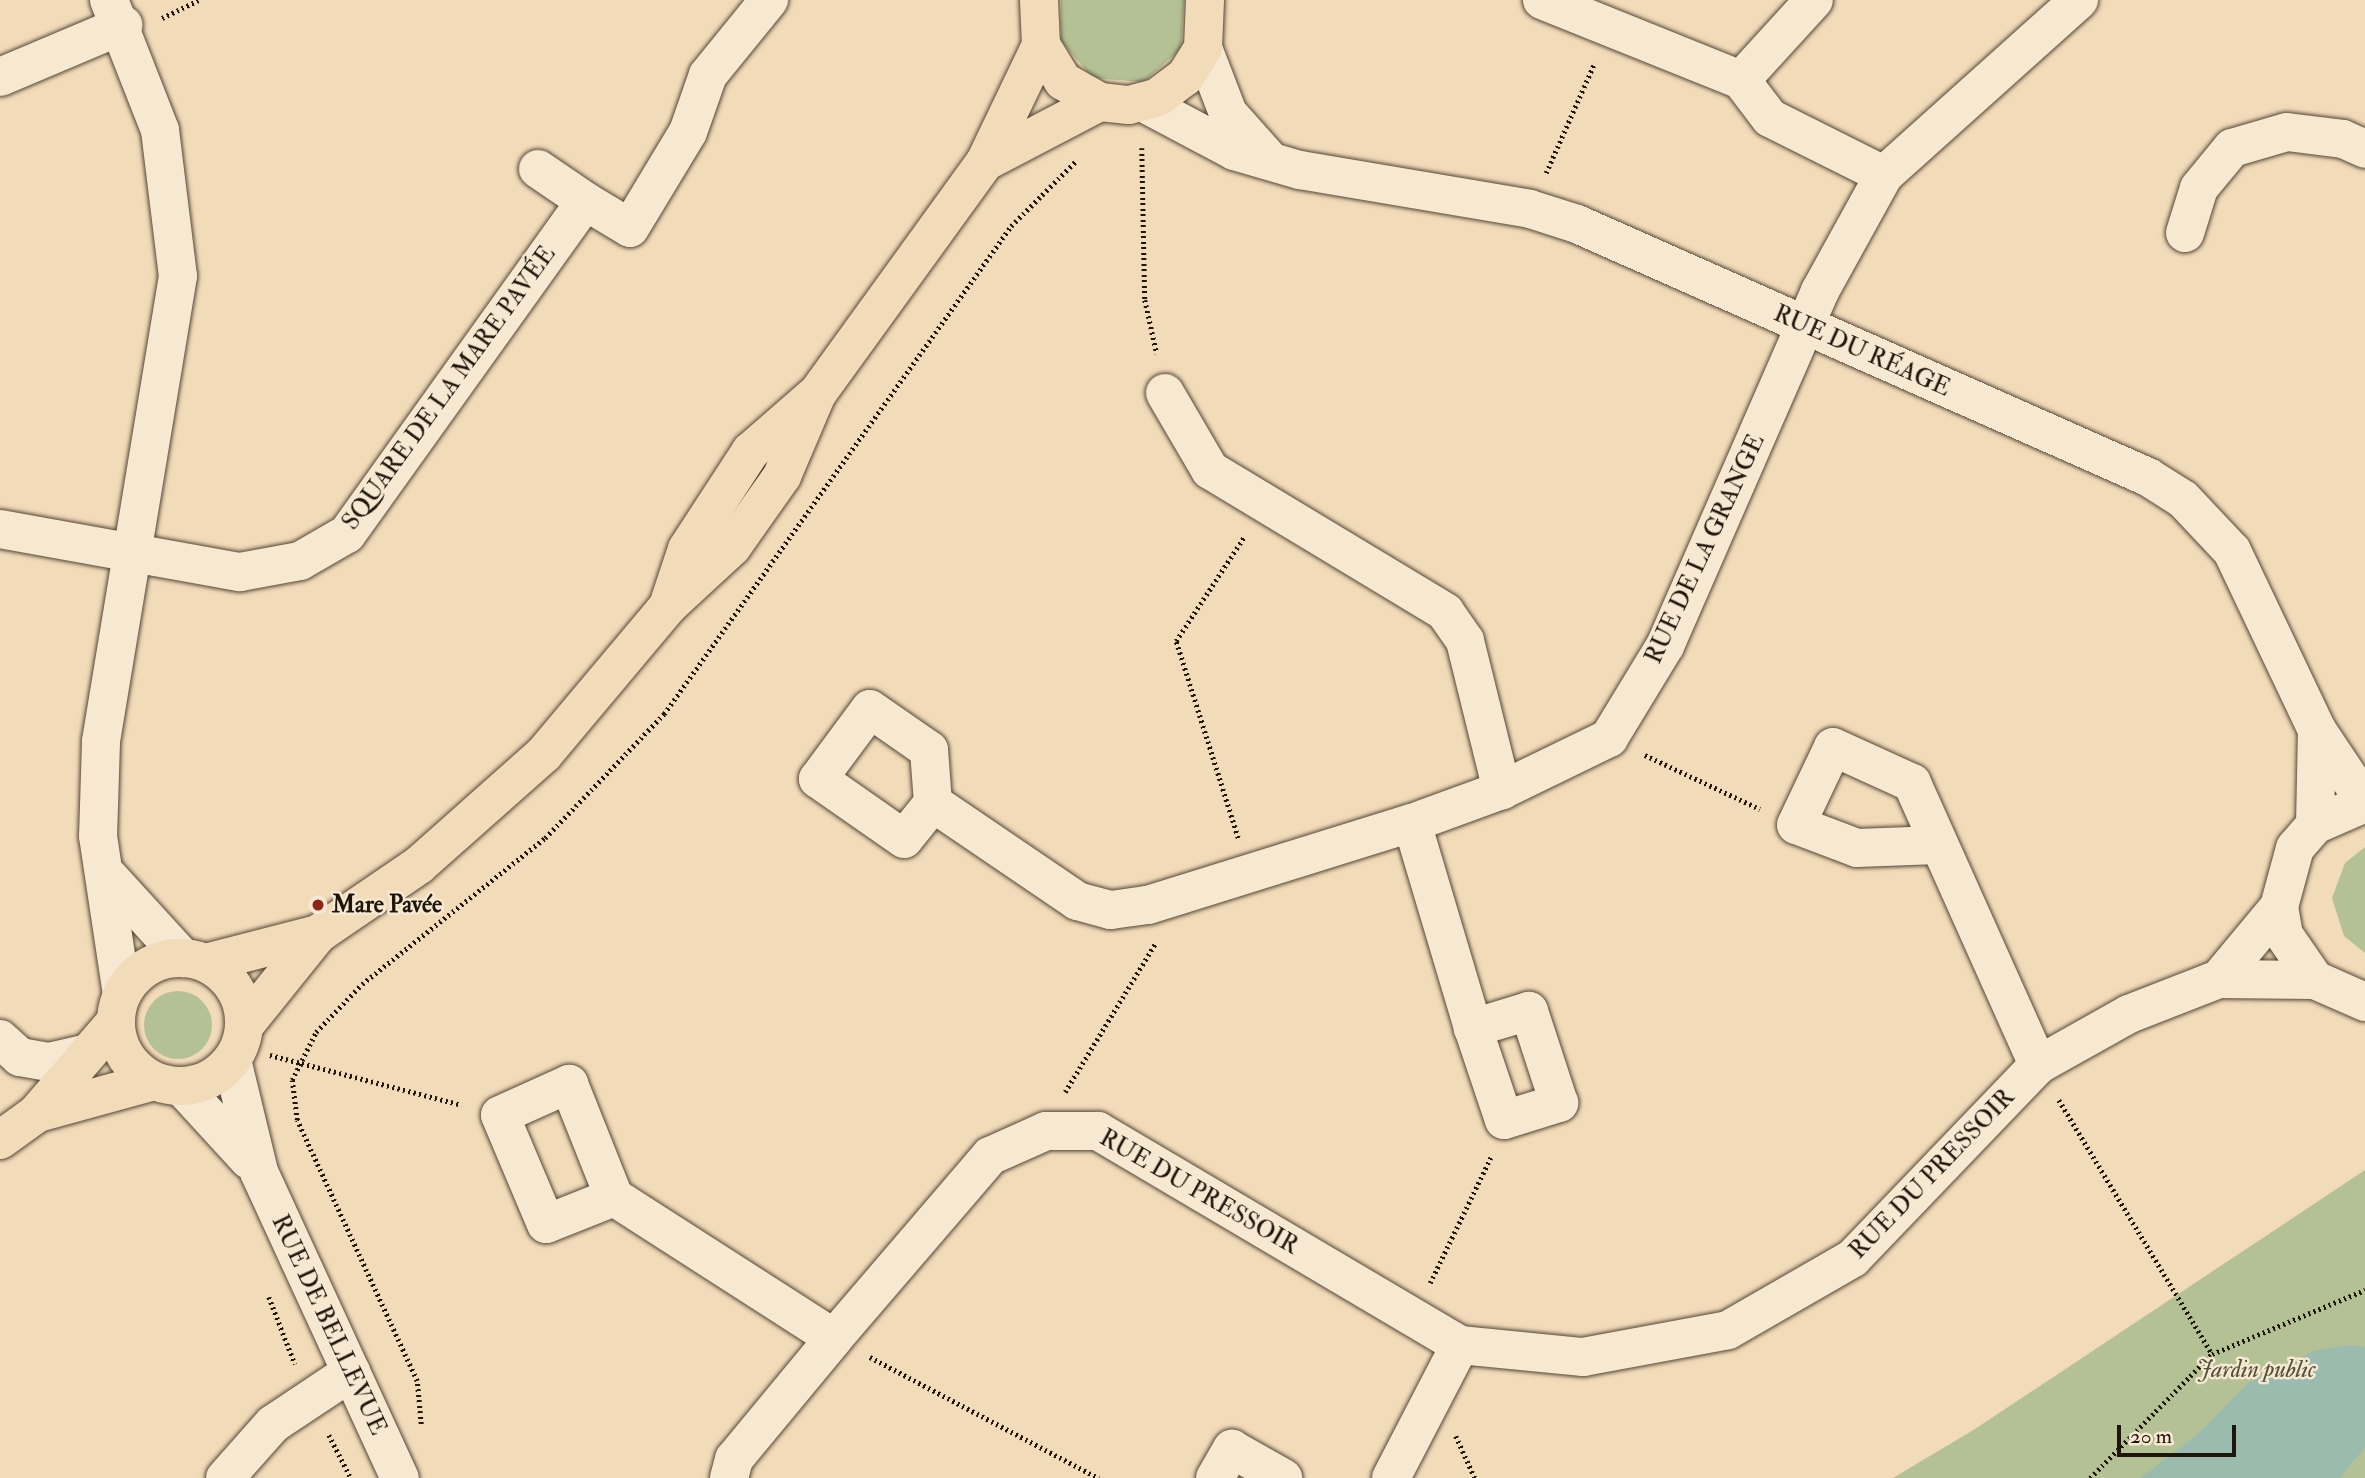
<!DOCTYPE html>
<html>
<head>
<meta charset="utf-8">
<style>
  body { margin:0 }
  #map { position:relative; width:2365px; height:1478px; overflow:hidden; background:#f2dbb9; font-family:"IM FELL Double Pica",serif }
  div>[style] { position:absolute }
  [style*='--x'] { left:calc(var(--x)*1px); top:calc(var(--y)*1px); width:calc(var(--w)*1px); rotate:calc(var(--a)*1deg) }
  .green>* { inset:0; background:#b4c194 }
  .round { border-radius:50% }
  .water>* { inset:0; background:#9bbbaf }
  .path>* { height:4.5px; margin-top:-2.25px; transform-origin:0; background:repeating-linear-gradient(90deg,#1e160b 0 2px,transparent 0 5.5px) }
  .roads { filter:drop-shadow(0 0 2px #534736) drop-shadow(0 0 2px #534736) }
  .minor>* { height:38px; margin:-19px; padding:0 19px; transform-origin:19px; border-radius:19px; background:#f7e8d2 }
  .major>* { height:38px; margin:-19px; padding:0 19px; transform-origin:19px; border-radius:19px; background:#f2dbb9 }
  .major>.ring { margin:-19px; padding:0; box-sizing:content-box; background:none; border:38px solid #f2dbb9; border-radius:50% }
  .dots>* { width:19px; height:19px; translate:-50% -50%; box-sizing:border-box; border:4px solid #f7e8d2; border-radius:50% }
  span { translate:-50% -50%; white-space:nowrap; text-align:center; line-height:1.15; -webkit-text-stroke:5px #f7e8d2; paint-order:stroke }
  .street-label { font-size:24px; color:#1e160b }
  .poi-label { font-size:24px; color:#1e160b; font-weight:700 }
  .left { translate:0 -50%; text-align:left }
  .park-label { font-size:24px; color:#52523b; font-style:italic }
  .scale { position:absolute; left:2117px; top:1425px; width:119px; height:32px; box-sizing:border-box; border:4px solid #1e160b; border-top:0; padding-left:9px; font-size:21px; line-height:24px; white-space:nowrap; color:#1e160b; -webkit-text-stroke:5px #f7e8d2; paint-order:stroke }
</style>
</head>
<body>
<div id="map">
  <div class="green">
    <i style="clip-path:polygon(1061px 0,1184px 0,1181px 49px,1143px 82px,1093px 78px,1061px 41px)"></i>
    <i style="clip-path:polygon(2365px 847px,2365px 953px,2344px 936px,2332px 898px,2345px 863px)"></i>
    <i class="round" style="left:144px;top:991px;width:68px;height:68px"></i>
    <i style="clip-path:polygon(2365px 1170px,2365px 1478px,1893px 1478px,1975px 1429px)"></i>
  </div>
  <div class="water">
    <i style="clip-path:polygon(2347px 1345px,2365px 1347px,2365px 1447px,2340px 1478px,2140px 1478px,2199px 1433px,2248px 1383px,2314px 1351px)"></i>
  </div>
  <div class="path">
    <i style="--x:162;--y:18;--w:41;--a:-25.9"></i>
    <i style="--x:1142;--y:148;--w:152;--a:88.9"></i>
    <i style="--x:1145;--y:300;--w:55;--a:77.5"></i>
    <i style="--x:1546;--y:173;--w:121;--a:-66.2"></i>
    <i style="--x:1645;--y:755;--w:127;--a:25.2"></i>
    <i style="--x:1238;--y:838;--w:207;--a:-107.5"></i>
    <i style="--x:1176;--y:641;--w:124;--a:-56.8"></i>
    <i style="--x:270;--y:1055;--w:198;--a:14.6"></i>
    <i style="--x:1065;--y:1092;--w:173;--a:-58.7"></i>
    <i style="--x:2059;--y:1100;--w:297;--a:58.9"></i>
    <i style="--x:1430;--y:1283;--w:142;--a:-64.2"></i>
    <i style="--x:269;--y:1297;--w:72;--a:68.8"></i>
    <i style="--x:870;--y:1357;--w:259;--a:27.9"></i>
    <i style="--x:421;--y:1424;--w:43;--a:-95.3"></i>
    <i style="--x:417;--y:1381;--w:287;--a:-114.7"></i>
    <i style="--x:297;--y:1120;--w:40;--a:-97.1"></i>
    <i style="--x:292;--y:1080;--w:54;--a:-63.4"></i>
    <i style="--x:316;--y:1032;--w:66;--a:-46.2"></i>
    <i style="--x:362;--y:984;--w:234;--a:-38.6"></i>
    <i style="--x:545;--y:838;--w:172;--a:-46.2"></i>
    <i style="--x:664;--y:714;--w:599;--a:-54.58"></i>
    <i style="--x:1011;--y:226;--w:91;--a:-45"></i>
    <i style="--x:329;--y:1435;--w:48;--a:62.9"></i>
    <i style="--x:1456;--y:1436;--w:46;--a:65.7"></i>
    <i style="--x:2090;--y:1478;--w:174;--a:-45.5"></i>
    <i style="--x:2212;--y:1354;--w:166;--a:-22.7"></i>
  </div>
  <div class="roads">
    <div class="minor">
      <i style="--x:109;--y:0;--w:140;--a:68.6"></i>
      <i style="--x:160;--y:130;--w:147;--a:83"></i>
      <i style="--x:178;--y:276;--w:472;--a:99.4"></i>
      <i style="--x:101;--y:742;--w:94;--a:91.8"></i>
      <i style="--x:98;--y:836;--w:160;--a:81.4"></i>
      <i style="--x:1542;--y:0;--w:214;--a:21.9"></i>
      <i style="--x:1741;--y:80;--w:48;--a:52.7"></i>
      <i style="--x:1770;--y:118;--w:127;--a:26.6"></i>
      <i style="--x:1203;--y:48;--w:70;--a:69"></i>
      <i style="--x:1228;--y:113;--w:60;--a:48.4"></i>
      <i style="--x:0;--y:77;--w:134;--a:-22.9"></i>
      <i style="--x:1741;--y:80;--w:108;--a:-47.6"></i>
      <i style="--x:1142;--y:102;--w:104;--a:28"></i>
      <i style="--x:1234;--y:151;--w:69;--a:16.1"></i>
      <i style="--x:1300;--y:170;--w:233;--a:9.6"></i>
      <i style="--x:1530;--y:209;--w:49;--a:17.7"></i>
      <i style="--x:1577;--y:224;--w:625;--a:23.9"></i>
      <i style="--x:2148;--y:477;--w:41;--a:32.2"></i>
      <i style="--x:2183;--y:499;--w:71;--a:46.7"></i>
      <i style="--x:2232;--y:551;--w:198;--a:64.6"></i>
      <i style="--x:2317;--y:730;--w:87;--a:56.3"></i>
      <i style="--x:538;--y:169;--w:57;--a:34.2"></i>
      <i style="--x:2185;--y:233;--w:47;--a:-72.7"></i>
      <i style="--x:2199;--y:188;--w:52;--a:-50.5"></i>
      <i style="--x:2232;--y:148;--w:57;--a:-16.2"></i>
      <i style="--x:2287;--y:132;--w:56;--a:7.1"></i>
      <i style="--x:2343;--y:139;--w:24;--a:24"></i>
      <i style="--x:1165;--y:393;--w:89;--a:59.7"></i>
      <i style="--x:1210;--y:470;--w:275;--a:31.1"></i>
      <i style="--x:1445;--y:612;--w:35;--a:55"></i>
      <i style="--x:1465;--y:641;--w:154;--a:76.1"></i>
      <i style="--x:0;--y:529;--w:244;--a:10.2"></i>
      <i style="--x:240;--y:572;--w:61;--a:-10.4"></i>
      <i style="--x:300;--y:561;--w:54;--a:-29.9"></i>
      <i style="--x:347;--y:534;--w:409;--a:-54.4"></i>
      <i style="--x:585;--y:201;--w:52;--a:31"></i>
      <i style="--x:630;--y:228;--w:112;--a:-58.9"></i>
      <i style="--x:688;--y:132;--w:60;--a:-70.7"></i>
      <i style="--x:708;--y:75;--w:97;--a:-50.9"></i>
      <i style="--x:933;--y:803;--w:46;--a:128.9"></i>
      <i style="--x:904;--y:839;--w:105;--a:-145.1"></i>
      <i style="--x:818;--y:779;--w:87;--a:-53.4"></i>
      <i style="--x:870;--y:709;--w:72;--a:34.8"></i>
      <i style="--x:929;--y:750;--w:53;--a:85.7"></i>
      <i style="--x:933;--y:803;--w:174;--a:34.2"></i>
      <i style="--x:1077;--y:901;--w:35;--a:15"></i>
      <i style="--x:1111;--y:910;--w:37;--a:-8"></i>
      <i style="--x:1148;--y:905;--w:276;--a:-17.3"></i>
      <i style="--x:1412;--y:823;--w:96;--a:-20.1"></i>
      <i style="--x:1502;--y:790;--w:119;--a:-25.9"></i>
      <i style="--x:1609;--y:738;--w:108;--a:-58.7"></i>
      <i style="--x:1665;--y:646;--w:387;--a:-66.4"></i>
      <i style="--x:1820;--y:291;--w:132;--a:-61.1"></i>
      <i style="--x:1884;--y:175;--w:262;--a:-41.9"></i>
      <i style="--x:2365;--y:803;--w:55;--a:156.3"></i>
      <i style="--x:2315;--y:825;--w:30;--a:131"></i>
      <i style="--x:2295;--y:848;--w:61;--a:105.2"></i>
      <i style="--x:2279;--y:907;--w:28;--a:80"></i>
      <i style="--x:2284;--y:935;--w:55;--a:55.4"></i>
      <i style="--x:2315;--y:980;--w:55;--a:23.7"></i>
      <i style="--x:1412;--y:823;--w:214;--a:73.4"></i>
      <i style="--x:1473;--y:1028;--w:97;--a:71.4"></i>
      <i style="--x:1504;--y:1120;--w:58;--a:-17.2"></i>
      <i style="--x:1559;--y:1103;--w:97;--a:-108.1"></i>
      <i style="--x:1529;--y:1011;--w:59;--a:163.1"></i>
      <i style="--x:2315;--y:825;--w:95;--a:-88.8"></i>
      <i style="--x:1938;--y:845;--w:81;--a:177.9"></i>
      <i style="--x:1857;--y:848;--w:65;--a:-159.3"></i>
      <i style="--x:1796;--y:825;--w:86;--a:-64.6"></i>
      <i style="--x:1833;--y:747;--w:87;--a:24.5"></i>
      <i style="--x:1912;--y:783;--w:309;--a:65.9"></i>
      <i style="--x:109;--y:877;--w:110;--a:47.6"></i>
      <i style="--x:2219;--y:979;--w:94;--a:-50.2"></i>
      <i style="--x:0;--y:1039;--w:27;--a:42"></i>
      <i style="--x:20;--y:1057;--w:29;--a:10"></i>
      <i style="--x:49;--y:1062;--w:39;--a:-13"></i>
      <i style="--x:232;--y:1060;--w:115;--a:76.4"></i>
      <i style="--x:259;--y:1172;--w:337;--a:65.3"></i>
      <i style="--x:182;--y:1087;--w:99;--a:47.5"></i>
      <i style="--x:614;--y:1197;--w:73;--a:158.3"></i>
      <i style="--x:546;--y:1224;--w:118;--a:-112.9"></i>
      <i style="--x:500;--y:1115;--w:76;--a:-24.2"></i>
      <i style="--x:569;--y:1084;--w:122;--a:68.3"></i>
      <i style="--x:614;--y:1197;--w:261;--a:32.7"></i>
      <i style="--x:834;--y:1338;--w:240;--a:-49.4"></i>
      <i style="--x:990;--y:1156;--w:61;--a:-24.1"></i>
      <i style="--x:1046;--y:1131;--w:52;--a:0"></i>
      <i style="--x:1098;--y:1131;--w:421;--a:30.6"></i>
      <i style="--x:1460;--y:1345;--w:124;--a:5.6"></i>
      <i style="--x:1583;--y:1357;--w:147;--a:-10.5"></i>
      <i style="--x:1728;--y:1330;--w:144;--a:-29.9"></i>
      <i style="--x:1853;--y:1258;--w:267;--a:-46.2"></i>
      <i style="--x:2038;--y:1065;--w:104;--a:-29.3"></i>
      <i style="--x:2129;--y:1014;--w:97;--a:-21.3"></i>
      <i style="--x:2219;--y:979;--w:96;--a:0.6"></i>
      <i style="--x:225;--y:1478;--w:72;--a:-48.4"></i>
      <i style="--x:273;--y:1424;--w:94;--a:-33.7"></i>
      <i style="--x:729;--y:1478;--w:20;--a:-75"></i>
      <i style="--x:734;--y:1459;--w:157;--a:-50.4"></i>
      <i style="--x:1215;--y:1478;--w:34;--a:-60"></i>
      <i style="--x:1232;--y:1449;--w:59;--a:29.6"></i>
      <i style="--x:1391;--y:1478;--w:150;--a:-62.6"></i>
    </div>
    <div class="major">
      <i style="--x:1039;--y:0;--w:45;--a:87.5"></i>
      <i style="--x:1041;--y:45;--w:42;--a:58.6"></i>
      <i style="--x:1063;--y:81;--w:43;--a:29.6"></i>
      <i style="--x:1100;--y:102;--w:29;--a:6"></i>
      <i style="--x:1129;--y:105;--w:30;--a:-15"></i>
      <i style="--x:1158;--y:97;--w:34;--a:-37"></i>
      <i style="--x:1185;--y:77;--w:34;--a:-58"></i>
      <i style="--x:1203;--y:48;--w:48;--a:-87.6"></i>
      <i style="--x:985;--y:162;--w:130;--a:-27.6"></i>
      <i style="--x:668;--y:606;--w:60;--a:-71.6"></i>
      <i style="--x:687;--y:549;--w:117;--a:-56.9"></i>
      <i style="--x:751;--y:451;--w:82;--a:-41.1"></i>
      <i class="ring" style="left:116px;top:958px;width:90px;height:90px"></i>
      <i style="--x:206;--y:963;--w:116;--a:-14.5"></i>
      <i style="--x:318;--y:934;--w:122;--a:-34.3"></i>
      <i style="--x:419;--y:865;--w:167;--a:-41.6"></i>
      <i style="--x:544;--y:754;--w:193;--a:-50"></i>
      <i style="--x:668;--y:606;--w:87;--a:-42.7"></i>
      <i style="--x:732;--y:547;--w:87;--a:-54.8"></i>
      <i style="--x:782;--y:476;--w:89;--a:-66.9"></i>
      <i style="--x:817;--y:394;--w:286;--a:-54.1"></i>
      <i style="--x:985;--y:162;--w:130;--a:-64.4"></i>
      <i style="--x:244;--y:1026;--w:118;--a:-51.2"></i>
      <i style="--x:38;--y:1113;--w:120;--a:-15.4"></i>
      <i style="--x:0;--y:1140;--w:44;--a:-35.8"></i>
      <i style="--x:36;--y:1114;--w:121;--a:-49.3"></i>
    </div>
  </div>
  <div class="dots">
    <i style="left:318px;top:905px;background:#8f2418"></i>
  </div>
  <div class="street-label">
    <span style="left:1862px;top:351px;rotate:24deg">RUE DU RÉAGE</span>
    <span style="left:449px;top:388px;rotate:-54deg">SQUARE DE LA MARE PAVÉE</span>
    <span style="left:1705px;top:549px;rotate:-65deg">RUE DE LA GRANGE</span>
    <span style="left:1932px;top:1174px;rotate:-46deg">RUE DU PRESSOIR</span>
    <span style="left:1199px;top:1192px;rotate:30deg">RUE DU PRESSOIR</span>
    <span style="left:329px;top:1325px;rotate:65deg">RUE DE BELLEVUE</span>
  </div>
  <div class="poi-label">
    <span class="left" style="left:332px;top:905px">Mare Pavée</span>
  </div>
  <div class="park-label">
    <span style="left:2256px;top:1370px">Jardin public</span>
  </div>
  <div class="scale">20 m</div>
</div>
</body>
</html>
